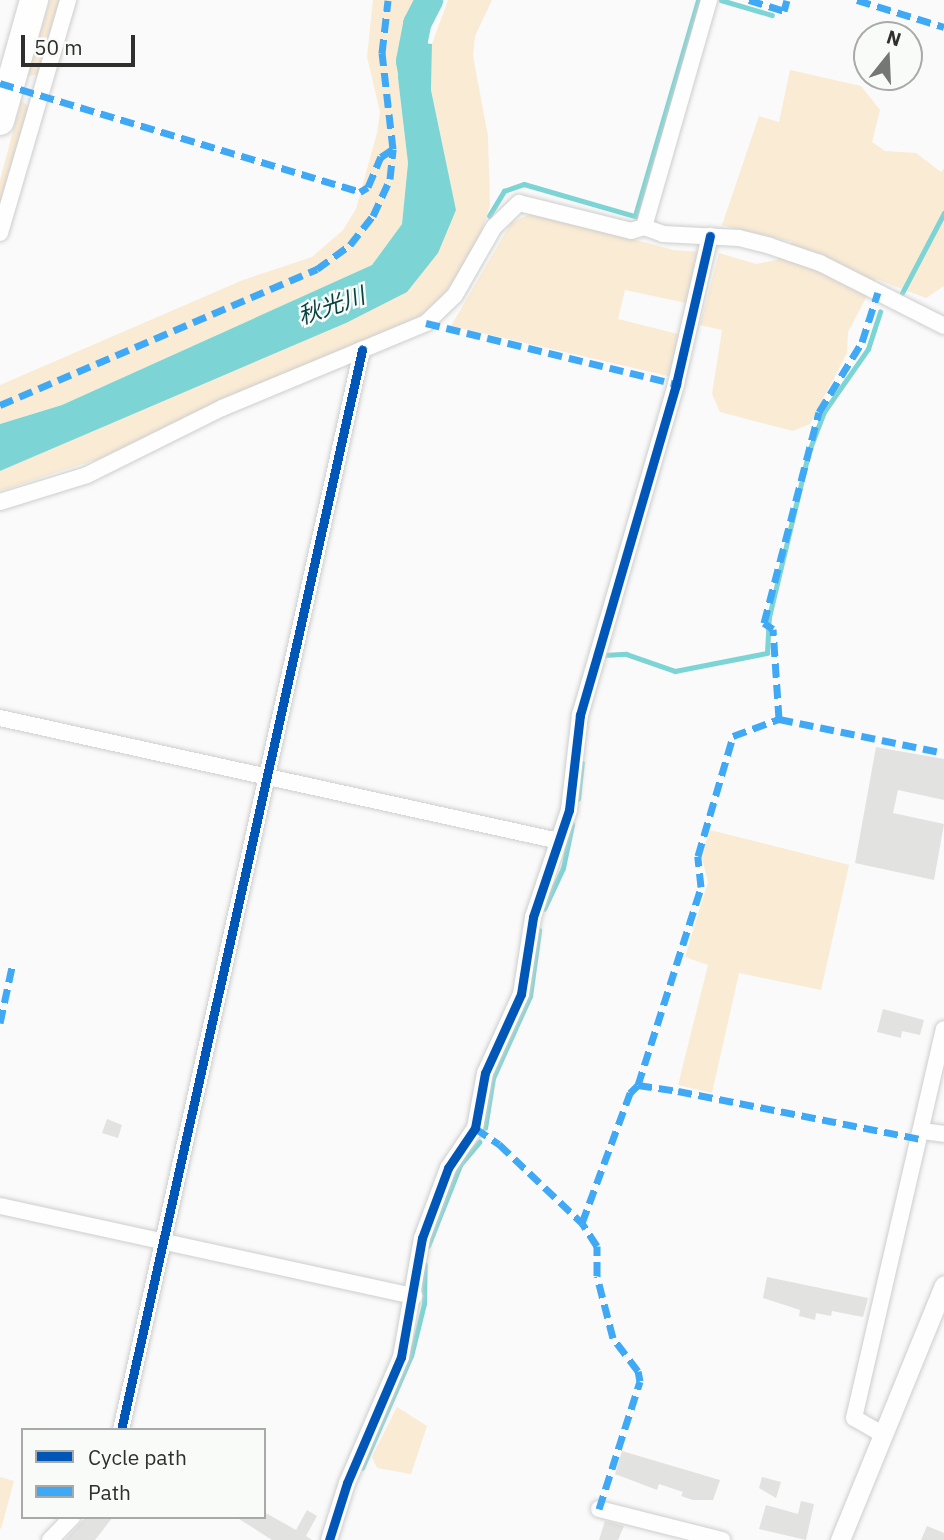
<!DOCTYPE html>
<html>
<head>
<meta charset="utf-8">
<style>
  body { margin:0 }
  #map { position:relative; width:944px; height:1540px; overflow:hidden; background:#f9faf9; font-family:"IBM Plex Sans","Noto Sans JP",sans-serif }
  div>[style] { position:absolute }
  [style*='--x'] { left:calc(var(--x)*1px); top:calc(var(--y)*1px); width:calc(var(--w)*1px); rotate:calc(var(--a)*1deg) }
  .green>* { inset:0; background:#faebd5 }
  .water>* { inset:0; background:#7cd4d4 }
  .stream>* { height:4.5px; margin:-2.25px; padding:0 2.25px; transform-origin:2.25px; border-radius:2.25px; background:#7cd4d4 }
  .river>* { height:28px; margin:-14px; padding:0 14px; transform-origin:14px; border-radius:14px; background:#7cd4d4 }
  .building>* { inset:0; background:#e2e2e1 }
  .roads { filter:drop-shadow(0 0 2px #cdcecd) drop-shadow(0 0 2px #cdcecd) }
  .minor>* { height:16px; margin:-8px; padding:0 8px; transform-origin:8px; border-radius:8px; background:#fefefe }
  .tertiary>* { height:19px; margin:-9.5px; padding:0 9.5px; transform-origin:9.5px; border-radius:9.5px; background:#fefefe }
  .motorway>* { height:28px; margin:-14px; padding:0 14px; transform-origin:14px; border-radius:14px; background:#fefefe }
  .quiet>* { height:7px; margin-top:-3.5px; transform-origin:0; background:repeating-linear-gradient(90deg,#3fa9f5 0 14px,transparent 0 21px) }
  .cycleway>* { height:9px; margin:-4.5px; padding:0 4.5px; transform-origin:4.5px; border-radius:4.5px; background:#0057b8 }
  span { translate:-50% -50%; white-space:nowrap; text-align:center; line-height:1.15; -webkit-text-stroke:5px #f9fbf8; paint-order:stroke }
  .water-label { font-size:23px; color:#084243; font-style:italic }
  .legend { position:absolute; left:21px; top:1428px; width:245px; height:91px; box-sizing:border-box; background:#f9fbf8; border:2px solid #a8aaa7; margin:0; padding:9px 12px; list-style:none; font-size:21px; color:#2f302e }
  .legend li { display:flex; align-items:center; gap:14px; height:35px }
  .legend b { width:35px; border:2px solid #a8aaa7 }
  .north { position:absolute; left:853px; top:21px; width:70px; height:70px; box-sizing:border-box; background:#f9fbf8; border:2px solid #a8aaa7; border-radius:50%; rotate:18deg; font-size:19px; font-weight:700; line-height:28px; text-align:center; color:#2f302e }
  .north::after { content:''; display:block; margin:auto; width:24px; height:32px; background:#767775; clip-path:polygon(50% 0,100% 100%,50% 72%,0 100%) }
  .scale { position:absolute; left:21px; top:35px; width:114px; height:32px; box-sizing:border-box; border:4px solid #2f302e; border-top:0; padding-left:9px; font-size:21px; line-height:24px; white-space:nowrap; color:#2f302e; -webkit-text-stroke:5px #f9fbf8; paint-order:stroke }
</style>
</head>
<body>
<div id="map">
  <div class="green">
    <i style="clip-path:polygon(50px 0,63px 0,41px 74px,27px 76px)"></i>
    <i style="clip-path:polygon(373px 0,414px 0,400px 40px,398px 78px,408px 163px,402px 224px,372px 265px,62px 405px,0 424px,0 385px,243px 280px,312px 257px,343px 230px,356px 209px,377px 133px,380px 112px,367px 57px)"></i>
    <i style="clip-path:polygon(448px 0,492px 0,475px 36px,473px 56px,488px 136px,490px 206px,476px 247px,433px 310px,98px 459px,0 491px,0 471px,346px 323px,456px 210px,431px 90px,432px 44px)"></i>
    <i style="clip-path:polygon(790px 70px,861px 86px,880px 110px,872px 142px,885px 151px,916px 153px,941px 172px,944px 168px,944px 286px,926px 298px,876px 279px,848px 332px,847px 353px,810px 424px,793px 431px,720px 412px,712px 394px,722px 330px,700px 325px,719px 253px,756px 264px,777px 260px,792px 242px,722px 225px,759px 116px,779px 122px)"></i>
    <i style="clip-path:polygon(21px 101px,31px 108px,0 219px,0 180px)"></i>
    <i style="clip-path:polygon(534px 212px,673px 250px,702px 252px,691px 304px,625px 290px,618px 319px,682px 335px,673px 377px,451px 326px,511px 223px)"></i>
    <i style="clip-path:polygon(710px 830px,849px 865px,821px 990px,739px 973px,712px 1093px,678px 1085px,708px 965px,685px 957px,708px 882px,701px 854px)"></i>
    <i style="clip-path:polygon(397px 1407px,427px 1426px,411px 1474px,377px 1468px,372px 1457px)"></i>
    <i style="clip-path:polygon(0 1477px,14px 1481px,1px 1529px,0 1528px)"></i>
  </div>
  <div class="water">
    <i style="clip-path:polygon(400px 40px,432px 44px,431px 90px,456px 210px,438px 253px,407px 292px,346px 323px,0 471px,0 424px,62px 405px,372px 265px,402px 224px,408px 163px,398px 78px)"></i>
  </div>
  <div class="stream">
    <i style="--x:721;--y:0;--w:53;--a:16.4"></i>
    <i style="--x:489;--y:216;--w:29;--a:-59"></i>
    <i style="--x:504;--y:191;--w:21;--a:-19"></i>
    <i style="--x:524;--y:184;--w:116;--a:16.1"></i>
    <i style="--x:635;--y:216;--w:225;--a:-73.7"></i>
    <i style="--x:902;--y:293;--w:90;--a:-62.3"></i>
    <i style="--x:604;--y:655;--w:22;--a:-3"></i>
    <i style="--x:626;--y:654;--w:52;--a:19.1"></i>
    <i style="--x:675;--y:671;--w:94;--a:-11.1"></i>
    <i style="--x:767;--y:653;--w:36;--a:-87"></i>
    <i style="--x:769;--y:617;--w:171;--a:-76.5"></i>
    <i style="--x:809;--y:451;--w:42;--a:-69"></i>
    <i style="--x:824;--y:412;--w:77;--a:-55.1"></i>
    <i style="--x:868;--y:349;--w:39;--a:-72"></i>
    <i style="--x:578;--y:799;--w:36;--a:-84"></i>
    <i style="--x:544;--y:909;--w:45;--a:-65.1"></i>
    <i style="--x:563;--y:868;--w:44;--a:-78.2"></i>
    <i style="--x:485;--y:1128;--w:51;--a:-80.9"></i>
    <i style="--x:493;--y:1078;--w:90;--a:-65.7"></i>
    <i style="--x:530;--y:996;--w:66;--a:-82.1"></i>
    <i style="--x:428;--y:1246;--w:87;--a:-68.4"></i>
    <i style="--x:460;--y:1165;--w:30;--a:-50"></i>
    <i style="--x:362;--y:1468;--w:122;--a:-66.4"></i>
    <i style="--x:411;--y:1356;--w:54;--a:-76"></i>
    <i style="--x:424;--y:1304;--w:39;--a:-89"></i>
  </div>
  <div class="river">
    <i style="--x:413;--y:78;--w:17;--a:-100"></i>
    <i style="--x:410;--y:61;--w:38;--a:-79"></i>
    <i style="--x:417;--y:24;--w:27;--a:-63"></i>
  </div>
  <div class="building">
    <i style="clip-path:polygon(876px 747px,944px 759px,944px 800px,898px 790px,893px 813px,944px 824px,934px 880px,855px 863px)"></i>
    <i style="clip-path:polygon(883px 1009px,924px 1020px,920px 1035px,902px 1031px,901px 1038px,877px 1032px)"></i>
    <i style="clip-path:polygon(107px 1119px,122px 1125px,118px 1138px,102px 1133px)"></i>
    <i style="clip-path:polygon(767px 1277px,868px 1298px,863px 1317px,832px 1311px,831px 1316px,816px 1313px,815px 1320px,799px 1316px,800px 1310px,763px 1298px)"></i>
    <i style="clip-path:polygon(622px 1451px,720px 1480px,713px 1500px,693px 1500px,681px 1496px,683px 1492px,659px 1484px,657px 1490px,615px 1474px)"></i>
    <i style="clip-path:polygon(762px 1477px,781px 1482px,776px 1498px,759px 1488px)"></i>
    <i style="clip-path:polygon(801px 1501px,814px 1504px,806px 1540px,759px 1529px,766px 1505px,798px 1514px)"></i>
    <i style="clip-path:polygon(307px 1510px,317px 1516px,306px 1536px,312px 1540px,272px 1540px,236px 1517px,264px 1517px,264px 1512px,296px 1530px)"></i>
    <i style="clip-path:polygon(86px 1517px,113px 1517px,95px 1540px,65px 1540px)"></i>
    <i style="clip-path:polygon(605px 1521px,624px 1526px,618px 1540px,599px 1540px)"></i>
    <i style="clip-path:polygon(927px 1526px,944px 1533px,944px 1540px,921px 1540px)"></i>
  </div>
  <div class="roads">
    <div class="minor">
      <i style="--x:644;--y:227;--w:236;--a:-74"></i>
      <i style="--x:0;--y:233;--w:243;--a:-73.7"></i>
      <i style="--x:0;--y:502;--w:91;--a:-17.2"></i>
      <i style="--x:87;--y:475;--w:151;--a:-26.4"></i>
      <i style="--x:222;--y:408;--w:221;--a:-22.6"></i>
      <i style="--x:426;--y:323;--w:40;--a:-44"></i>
      <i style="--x:455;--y:295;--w:78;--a:-60.2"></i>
      <i style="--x:494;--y:227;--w:35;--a:-44"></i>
      <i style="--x:519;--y:203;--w:115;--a:14"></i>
      <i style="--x:631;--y:231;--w:14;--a:-17"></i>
      <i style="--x:644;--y:227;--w:20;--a:20"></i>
      <i style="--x:663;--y:234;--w:76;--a:3"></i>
      <i style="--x:739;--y:238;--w:32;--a:14"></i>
      <i style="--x:770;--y:246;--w:53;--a:18.8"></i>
      <i style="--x:820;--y:263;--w:139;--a:26.9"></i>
      <i style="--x:0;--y:718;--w:572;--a:12.41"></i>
      <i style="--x:923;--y:1131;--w:21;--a:8"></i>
      <i style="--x:0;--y:1206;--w:424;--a:12.3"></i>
      <i style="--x:121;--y:1430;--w:1107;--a:-77.42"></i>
      <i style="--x:882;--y:1434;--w:32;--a:-150"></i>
      <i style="--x:854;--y:1418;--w:399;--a:-77"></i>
      <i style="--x:599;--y:1509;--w:127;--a:14.1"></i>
      <i style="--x:50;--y:1540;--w:32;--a:-46"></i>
      <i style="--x:329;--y:1540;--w:60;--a:-72.5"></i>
      <i style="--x:347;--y:1483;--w:137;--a:-66.8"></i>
      <i style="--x:401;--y:1357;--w:121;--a:-80"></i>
      <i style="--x:422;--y:1238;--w:75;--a:-69.6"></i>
      <i style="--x:448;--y:1168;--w:48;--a:-56"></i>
      <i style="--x:475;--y:1128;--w:56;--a:-79.7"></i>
      <i style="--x:485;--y:1073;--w:87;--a:-65.5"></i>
      <i style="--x:521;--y:994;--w:78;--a:-81.1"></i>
      <i style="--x:533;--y:917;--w:113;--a:-71.4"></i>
      <i style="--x:569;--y:810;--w:96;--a:-83.4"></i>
      <i style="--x:580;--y:715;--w:345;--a:-73.8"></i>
      <i style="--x:676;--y:384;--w:152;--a:-77.1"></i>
    </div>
    <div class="tertiary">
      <i style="--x:840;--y:1540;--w:275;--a:-67.8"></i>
    </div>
    <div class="motorway">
      <i style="--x:0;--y:121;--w:126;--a:-74.3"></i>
    </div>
  </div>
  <div class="quiet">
    <i style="--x:749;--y:0;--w:37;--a:17"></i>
    <i style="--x:784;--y:11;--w:11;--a:-75"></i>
    <i style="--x:857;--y:0;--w:91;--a:17.2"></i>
    <i style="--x:0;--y:83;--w:376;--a:16.8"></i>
    <i style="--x:360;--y:192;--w:9;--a:-32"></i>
    <i style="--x:368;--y:187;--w:33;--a:-67"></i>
    <i style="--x:381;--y:157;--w:14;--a:-34"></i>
    <i style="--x:426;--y:323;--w:257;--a:13.7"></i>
    <i style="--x:0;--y:405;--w:345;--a:-23.2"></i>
    <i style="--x:317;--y:269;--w:41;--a:-36"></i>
    <i style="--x:350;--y:245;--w:37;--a:-52"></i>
    <i style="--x:373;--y:216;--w:41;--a:-65.3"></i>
    <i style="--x:390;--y:179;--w:30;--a:-84"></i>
    <i style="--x:393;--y:149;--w:97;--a:-96.5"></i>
    <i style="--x:382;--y:53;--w:53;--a:-83.5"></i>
    <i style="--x:779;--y:719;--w:90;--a:-93.8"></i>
    <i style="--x:773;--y:629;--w:11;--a:-146"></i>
    <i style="--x:764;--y:623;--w:218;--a:-75.4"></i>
    <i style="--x:819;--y:412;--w:82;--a:-58.4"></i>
    <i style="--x:862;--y:342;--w:52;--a:-72.3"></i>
    <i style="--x:0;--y:1023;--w:57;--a:-77.9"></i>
    <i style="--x:638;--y:1085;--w:208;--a:-72.3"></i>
    <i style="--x:701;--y:887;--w:31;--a:-96"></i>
    <i style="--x:698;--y:856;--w:125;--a:-73.7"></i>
    <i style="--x:733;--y:736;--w:49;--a:-20.3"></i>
    <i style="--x:779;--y:719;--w:168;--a:11.6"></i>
    <i style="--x:475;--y:1128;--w:29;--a:34"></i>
    <i style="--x:499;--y:1144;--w:115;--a:43.6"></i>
    <i style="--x:599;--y:1509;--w:134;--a:-72.2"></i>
    <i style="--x:640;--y:1381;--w:10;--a:-101"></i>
    <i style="--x:638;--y:1371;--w:41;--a:-127.1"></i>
    <i style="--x:613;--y:1338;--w:64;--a:-104.5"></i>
    <i style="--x:597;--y:1276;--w:30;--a:-90"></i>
    <i style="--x:597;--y:1246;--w:27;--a:-123"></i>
    <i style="--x:582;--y:1223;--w:139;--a:-69.7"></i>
    <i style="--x:630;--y:1093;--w:11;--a:-45"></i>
    <i style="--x:638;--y:1085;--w:40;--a:8.5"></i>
    <i style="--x:678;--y:1091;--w:248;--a:11.2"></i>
  </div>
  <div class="cycleway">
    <i style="--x:121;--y:1430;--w:1107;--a:-77.42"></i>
    <i style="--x:329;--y:1540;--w:60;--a:-72.5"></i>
    <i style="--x:347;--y:1483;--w:137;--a:-66.8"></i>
    <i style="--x:401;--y:1357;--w:121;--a:-80"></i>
    <i style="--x:422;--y:1238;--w:75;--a:-69.6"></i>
    <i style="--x:448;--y:1168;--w:48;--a:-56"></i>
    <i style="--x:475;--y:1128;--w:56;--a:-79.7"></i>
    <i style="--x:485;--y:1073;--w:87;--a:-65.5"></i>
    <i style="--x:521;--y:994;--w:78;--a:-81.1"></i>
    <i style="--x:533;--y:917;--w:113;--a:-71.4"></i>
    <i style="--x:569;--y:810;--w:96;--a:-83.4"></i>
    <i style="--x:580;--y:715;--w:345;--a:-73.8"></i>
    <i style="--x:676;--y:384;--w:152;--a:-77.1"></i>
  </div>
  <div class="water-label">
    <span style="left:331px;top:305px;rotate:-19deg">秋光川</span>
  </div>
  <ul class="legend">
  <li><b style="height:9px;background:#0057b8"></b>Cycle path</li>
  <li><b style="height:9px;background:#3fa9f5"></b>Path</li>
  </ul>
  <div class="north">N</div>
  <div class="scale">50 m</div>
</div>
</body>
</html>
